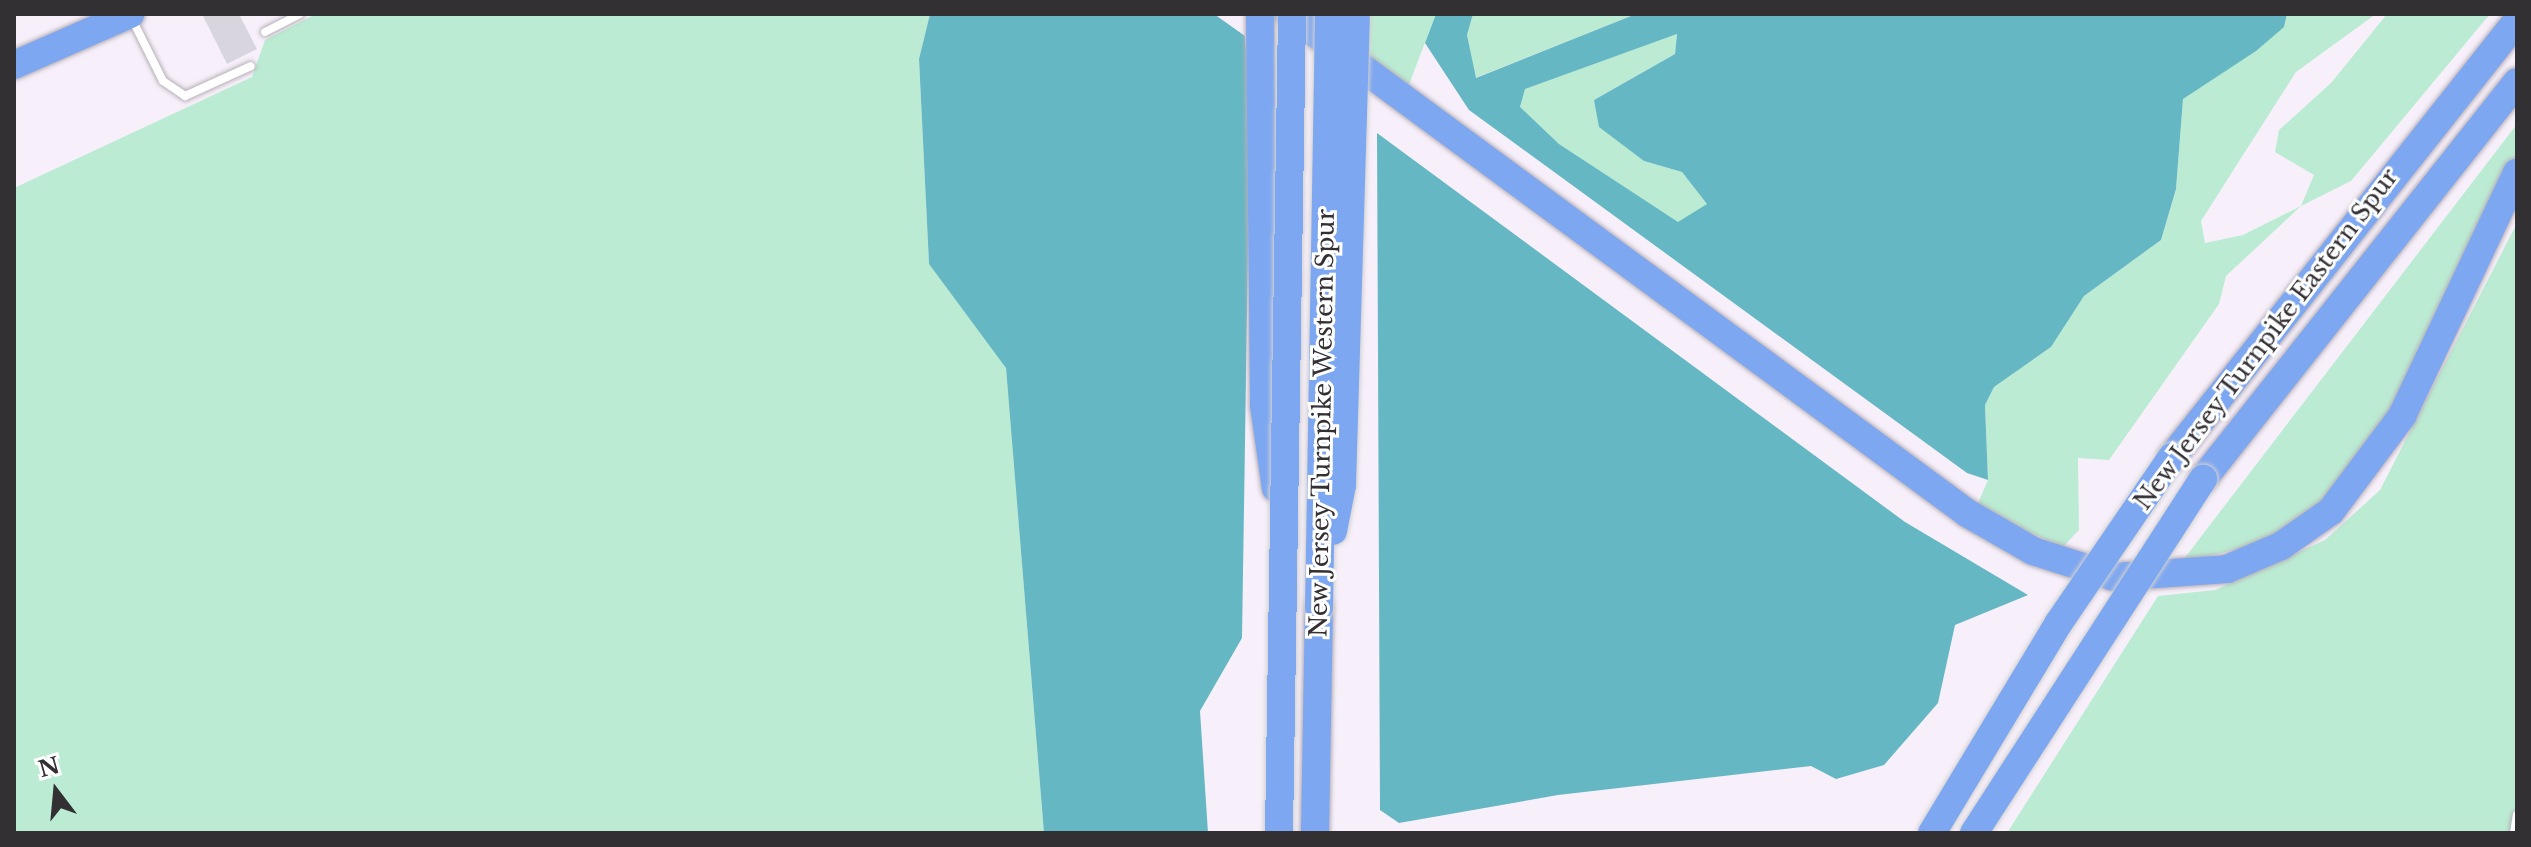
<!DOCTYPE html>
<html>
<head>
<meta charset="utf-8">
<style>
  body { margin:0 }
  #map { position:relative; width:2531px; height:847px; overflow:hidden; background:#f7f0fa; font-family:"Libre Baskerville",serif }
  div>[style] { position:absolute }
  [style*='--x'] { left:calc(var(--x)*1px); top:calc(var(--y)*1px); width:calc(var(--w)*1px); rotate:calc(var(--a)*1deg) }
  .green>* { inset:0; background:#bbecd3 }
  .water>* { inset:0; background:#66b7c4 }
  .building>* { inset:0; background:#d9d5df }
  .roads { filter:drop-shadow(0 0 2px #b6afb8) drop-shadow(0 0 2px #b6afb8) }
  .service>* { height:8px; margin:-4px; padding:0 4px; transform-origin:4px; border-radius:4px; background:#fff }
  .motorway>* { height:28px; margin:-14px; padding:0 14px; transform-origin:14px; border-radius:14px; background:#7da7f1 }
  .bridges { filter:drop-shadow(0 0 2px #d2d1d2) drop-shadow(0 0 2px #d2d1d2) }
  .motorway-bridge>* { height:28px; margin:-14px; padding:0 14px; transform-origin:14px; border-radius:14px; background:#7da7f1 }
  span { translate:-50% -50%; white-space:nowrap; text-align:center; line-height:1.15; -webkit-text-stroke:6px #fff; paint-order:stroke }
  .street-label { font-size:24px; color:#333034 }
  .frame { position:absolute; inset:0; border:16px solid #333034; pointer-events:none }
  .north { position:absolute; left:16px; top:751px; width:80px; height:80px; -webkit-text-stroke:6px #fff; paint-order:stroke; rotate:344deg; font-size:22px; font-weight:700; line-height:32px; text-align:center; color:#333034 }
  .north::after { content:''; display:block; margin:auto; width:28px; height:36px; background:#333034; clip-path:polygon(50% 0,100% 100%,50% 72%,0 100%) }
</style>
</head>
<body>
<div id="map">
  <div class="green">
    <i style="clip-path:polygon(316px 14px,930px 14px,919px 59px,929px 264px,1006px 367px,1044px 833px,14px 833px,14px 188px,252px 77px,265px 40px)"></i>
    <i style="clip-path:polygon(1313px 14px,1436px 14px,1408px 87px)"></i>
    <i style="clip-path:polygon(1473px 14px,1636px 14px,1475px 78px,1467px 35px)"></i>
    <i style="clip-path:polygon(2287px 14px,2376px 14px,2296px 72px,2201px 221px,2205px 243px,2243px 235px,2301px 206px,2314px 175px,2275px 152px,2279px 130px,2331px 83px,2387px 14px,2490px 14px,2351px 181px,2301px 206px,2226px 276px,2219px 304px,2109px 460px,2078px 458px,2079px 530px,2063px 547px,1992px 516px,1978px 503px,1988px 480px,1985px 405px,1994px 387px,2051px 347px,2084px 296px,2161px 240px,2176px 189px,2183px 99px,2284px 27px)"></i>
    <i style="clip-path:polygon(1677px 34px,1675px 54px,1594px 100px,1644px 161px,1682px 172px,1708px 205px,1678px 223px,1559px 144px,1520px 108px,1524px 89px)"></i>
    <i style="clip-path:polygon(2517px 124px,2517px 153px,2386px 421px,2316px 514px,2278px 538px,2180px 564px)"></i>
    <i style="clip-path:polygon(2517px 223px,2517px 833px,2007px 833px,2158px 596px,2215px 590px,2325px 540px,2380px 490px)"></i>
  </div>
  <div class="water">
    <i style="clip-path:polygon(930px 14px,1214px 14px,1245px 36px,1250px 116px,1242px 638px,1200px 711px,1208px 833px,1044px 833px,1006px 368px,929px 264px,919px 59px)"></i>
    <i style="clip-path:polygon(evenodd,1436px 14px,1473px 14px,1467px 35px,1476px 78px,1636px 14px,2287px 14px,2284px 27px,2256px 51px,2183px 99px,2176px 189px,2161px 240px,2084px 296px,2051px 347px,1994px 387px,1985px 405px,1988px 480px,1967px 473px,1469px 110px,1425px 43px,1436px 14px,1677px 34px,1675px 54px,1594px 100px,1599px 127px,1644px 161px,1682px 172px,1707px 204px,1678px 222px,1559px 144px,1520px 107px,1525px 89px,1677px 34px)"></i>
    <i style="clip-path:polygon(1377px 133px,1905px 522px,2028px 595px,1955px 625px,1938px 703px,1884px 765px,1836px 779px,1811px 766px,1558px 795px,1399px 823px,1380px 810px)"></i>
  </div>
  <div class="building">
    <i style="clip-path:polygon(202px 14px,239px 14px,257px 49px,227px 64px)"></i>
  </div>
  <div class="roads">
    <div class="service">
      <i style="--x:132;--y:19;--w:69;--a:63.4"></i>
      <i style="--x:163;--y:81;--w:27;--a:34"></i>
      <i style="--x:185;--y:96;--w:72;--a:-24.4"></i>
      <i style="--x:265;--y:32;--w:39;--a:-27"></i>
      <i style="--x:2514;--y:833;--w:18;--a:-81"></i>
    </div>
    <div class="motorway">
      <i style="--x:1260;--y:14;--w:391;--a:89.4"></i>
      <i style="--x:1264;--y:405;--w:84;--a:81.8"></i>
      <i style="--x:1289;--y:14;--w:842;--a:36.35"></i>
      <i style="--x:1967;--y:513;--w:76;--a:29.9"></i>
      <i style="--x:2033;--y:551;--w:85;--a:17.8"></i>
      <i style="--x:2114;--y:577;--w:113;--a:-4"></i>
      <i style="--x:2227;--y:569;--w:59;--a:-23.1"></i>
      <i style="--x:2281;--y:546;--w:61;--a:-35"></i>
      <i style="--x:2331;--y:511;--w:119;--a:-53.2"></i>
      <i style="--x:2402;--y:416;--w:269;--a:-64.7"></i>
      <i style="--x:14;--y:65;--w:127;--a:-23.7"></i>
      <i style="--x:2172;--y:457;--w:556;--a:-51.65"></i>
      <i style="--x:2203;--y:479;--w:506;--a:-51.66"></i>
      <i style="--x:1315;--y:833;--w:226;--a:-89"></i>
    </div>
  </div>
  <div class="bridges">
    <div class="motorway-bridge">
      <i style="--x:1333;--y:531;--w:47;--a:-78.9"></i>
      <i style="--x:1342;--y:485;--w:466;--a:-88.3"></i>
      <i style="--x:1319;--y:607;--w:593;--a:-89.03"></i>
      <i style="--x:1279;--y:833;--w:819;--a:-89.09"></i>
      <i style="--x:1932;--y:833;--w:244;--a:-58.9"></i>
      <i style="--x:2058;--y:624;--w:202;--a:-55.7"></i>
      <i style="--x:1974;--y:833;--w:422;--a:-57.1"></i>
    </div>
  </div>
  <div class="street-label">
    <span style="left:2266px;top:339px;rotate:-53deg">New Jersey Turnpike Eastern Spur</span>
    <span style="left:1322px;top:423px;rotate:-89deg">New Jersey Turnpike Western Spur</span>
  </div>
  <div class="frame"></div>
  <div class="north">N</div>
</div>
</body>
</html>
